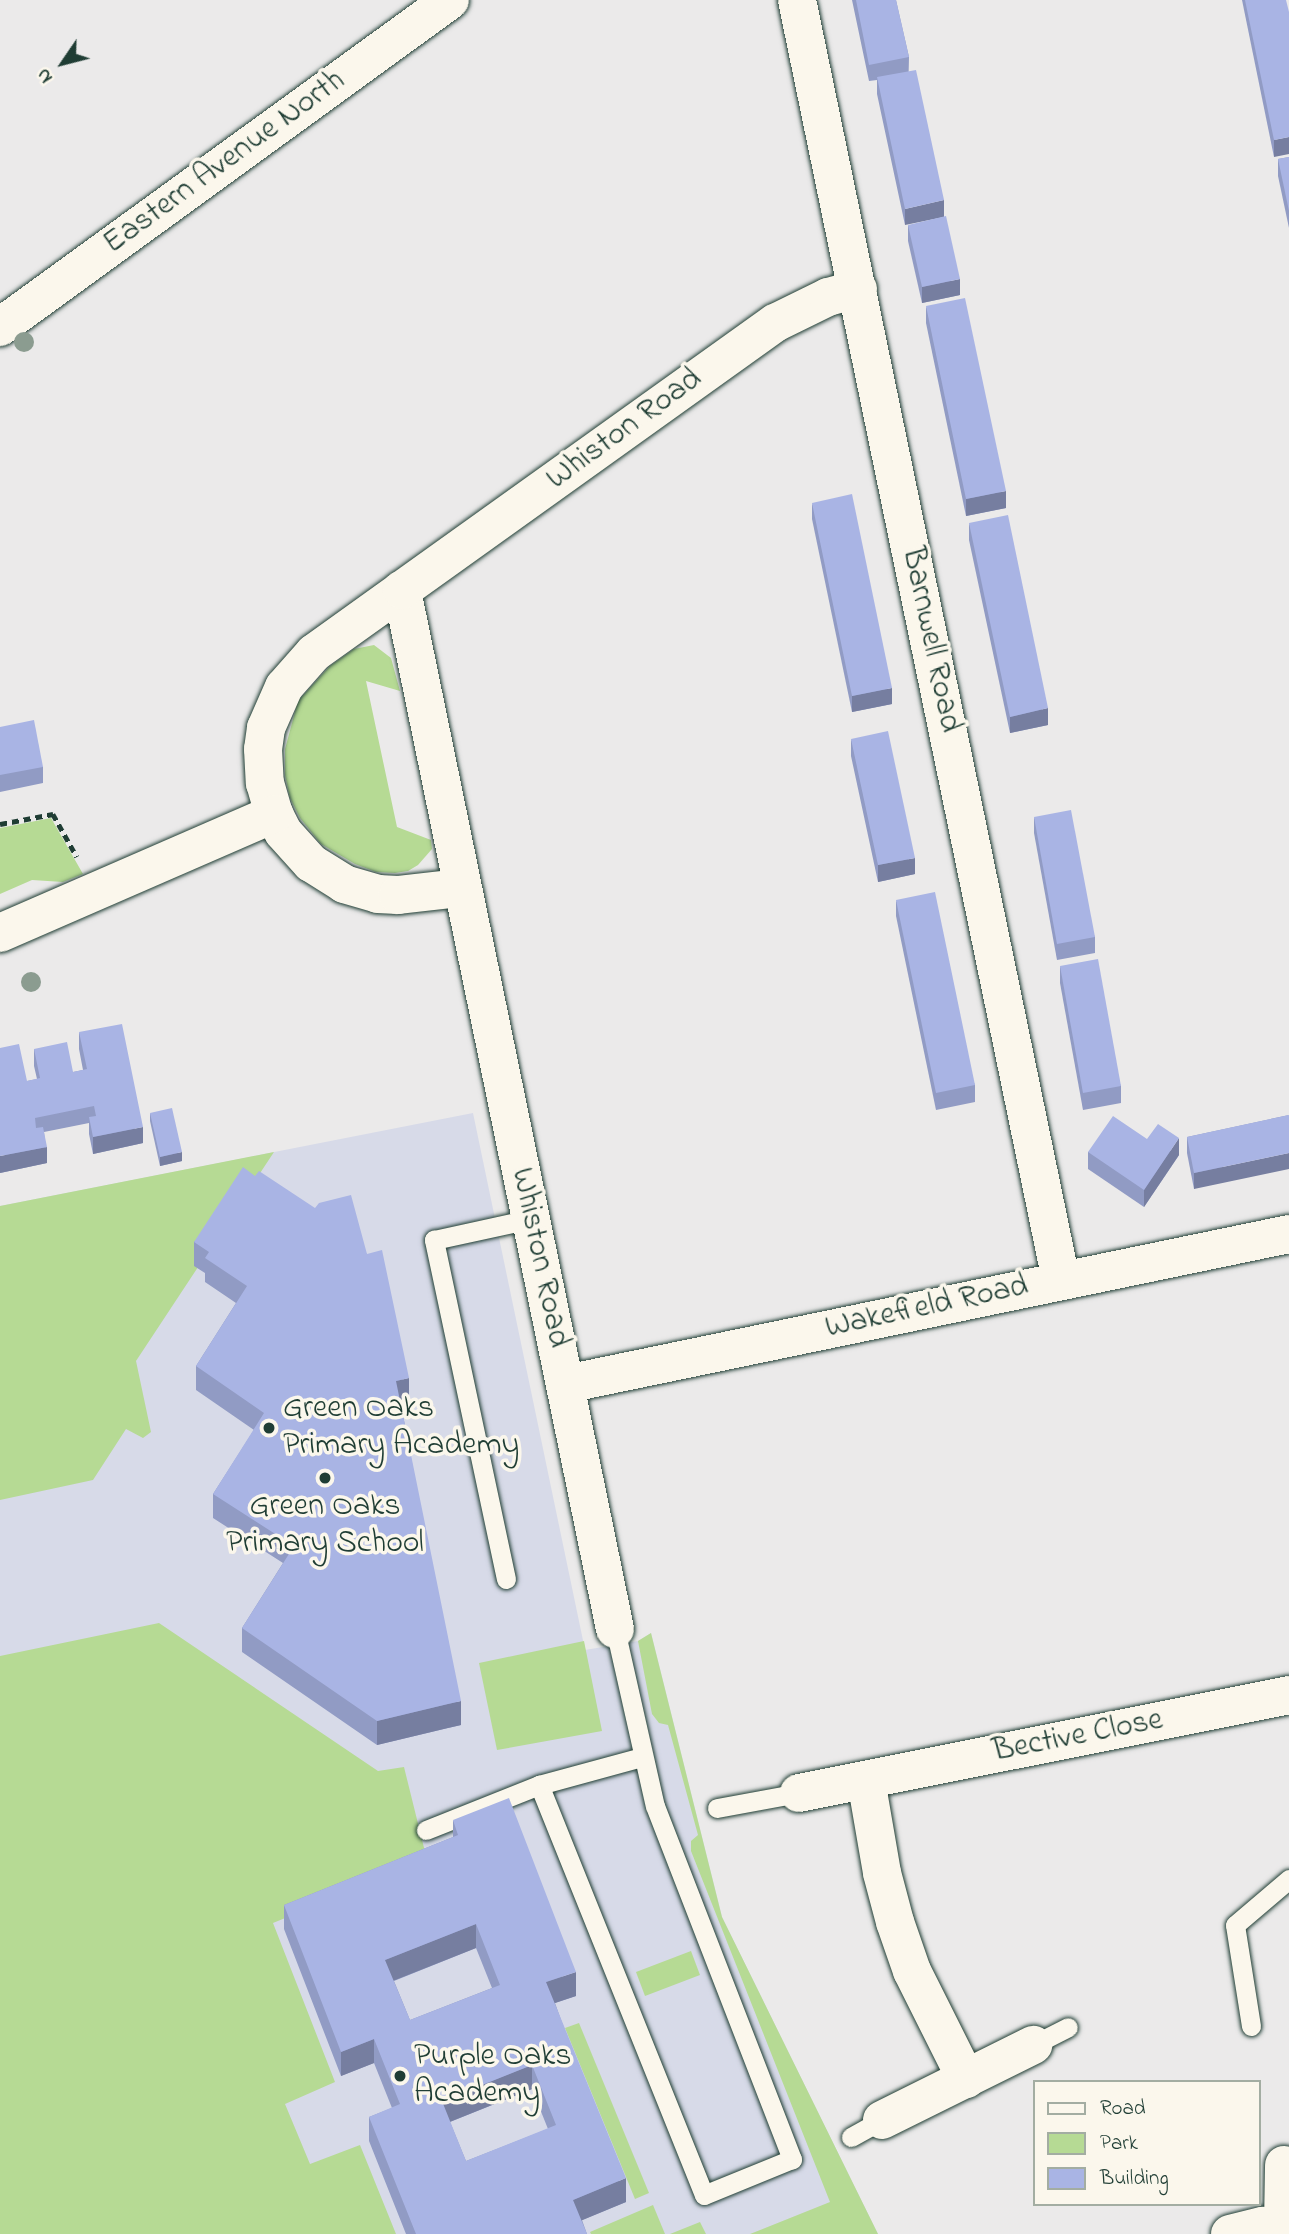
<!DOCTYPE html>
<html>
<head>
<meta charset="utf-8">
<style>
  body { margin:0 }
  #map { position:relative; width:1289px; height:2234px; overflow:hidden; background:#ebeaea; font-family:"Indie Flower",sans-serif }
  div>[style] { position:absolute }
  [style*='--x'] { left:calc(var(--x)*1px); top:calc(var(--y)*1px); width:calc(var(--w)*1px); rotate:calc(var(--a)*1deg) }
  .built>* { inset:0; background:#d7dae8 }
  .green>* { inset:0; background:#b6da94 }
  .path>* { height:4.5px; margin-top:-2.25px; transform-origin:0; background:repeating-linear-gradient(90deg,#1f3d34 0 7px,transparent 0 12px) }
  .roads { filter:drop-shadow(0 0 2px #1f3d34) drop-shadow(0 0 2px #1f3d34) }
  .service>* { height:19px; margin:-9.5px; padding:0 9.5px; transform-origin:9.5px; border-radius:9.5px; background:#fbf7ec }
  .minor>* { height:38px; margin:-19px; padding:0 19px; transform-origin:19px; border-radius:19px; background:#fbf7ec }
  .trees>* { width:20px; height:20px; margin:-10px; border-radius:50%; background:#8b9c90 }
  .wall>* { inset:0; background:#919bc4 }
  .shaded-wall>* { inset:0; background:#767ea0 }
  .building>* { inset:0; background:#a9b4e4 }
  .dots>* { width:19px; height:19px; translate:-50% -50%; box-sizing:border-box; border:4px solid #fbf7ec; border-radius:50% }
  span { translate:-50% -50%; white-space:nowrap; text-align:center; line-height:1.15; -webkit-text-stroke:7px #fbf7ec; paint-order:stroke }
  .street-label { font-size:32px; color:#1f3d34 }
  .poi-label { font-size:32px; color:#1f3d34 }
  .left { translate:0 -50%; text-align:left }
  .legend { position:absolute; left:1033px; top:2080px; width:228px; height:126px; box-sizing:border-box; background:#fbf7ec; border:2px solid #a3ada2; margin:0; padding:9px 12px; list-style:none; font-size:21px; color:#1f3d34 }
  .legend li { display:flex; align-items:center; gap:14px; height:35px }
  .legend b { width:35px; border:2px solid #a3ada2 }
  .north { position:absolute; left:28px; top:28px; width:70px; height:70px; -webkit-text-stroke:5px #fbf7ec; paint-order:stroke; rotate:235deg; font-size:19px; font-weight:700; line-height:28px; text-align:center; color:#1f3d34 }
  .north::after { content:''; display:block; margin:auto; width:24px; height:32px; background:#1f3d34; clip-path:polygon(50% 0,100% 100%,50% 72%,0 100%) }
</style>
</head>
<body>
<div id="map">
  <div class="built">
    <i style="clip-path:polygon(473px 1113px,585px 1650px,638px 1641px,651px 1633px,722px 1917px,878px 2234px,0 2234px,0 1206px)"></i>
  </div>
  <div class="green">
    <i style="clip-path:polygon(374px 645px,391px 658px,400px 691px,366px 681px,397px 827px,431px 840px,432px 849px,418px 865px,408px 871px,395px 873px,376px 872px,355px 864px,321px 844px,300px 818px,290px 798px,285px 775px,285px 749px,298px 701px,330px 666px,354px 649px)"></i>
    <i style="clip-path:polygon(51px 818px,83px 874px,63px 882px,32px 880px,0 894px,0 828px)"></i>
    <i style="clip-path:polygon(274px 1152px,136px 1361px,151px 1432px,143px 1438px,126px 1429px,93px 1480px,0 1500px,0 1206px)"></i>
    <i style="clip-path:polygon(159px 1623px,378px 1771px,404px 1767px,427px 1860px,273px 1923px,335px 2082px,285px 2104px,310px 2164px,360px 2145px,396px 2234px,0 2234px,0 1656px)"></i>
    <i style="clip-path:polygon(651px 1633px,722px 1917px,878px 2234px,750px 2234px,830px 2202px,691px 1851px,691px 1841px,698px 1835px,668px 1725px,659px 1723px,652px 1714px,638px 1641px)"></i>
    <i style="clip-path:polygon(584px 1641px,602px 1731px,497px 1750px,479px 1663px)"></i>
    <i style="clip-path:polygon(691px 1951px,700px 1975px,645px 1996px,636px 1972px)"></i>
    <i style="clip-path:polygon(579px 2023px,649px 2193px,635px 2199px,565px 2028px)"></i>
    <i style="clip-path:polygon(653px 2205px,665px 2234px,591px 2234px,590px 2232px)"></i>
    <i style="clip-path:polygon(700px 2222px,706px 2234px,670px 2234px)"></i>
  </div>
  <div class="path">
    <i style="--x:0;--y:824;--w:54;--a:-10.7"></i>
    <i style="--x:53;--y:814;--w:49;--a:60.8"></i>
  </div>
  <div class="roads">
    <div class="service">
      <i style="--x:506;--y:1579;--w:347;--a:-102"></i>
      <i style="--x:434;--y:1240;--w:98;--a:-12.3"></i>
      <i style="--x:615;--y:1629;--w:181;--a:77.3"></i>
      <i style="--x:655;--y:1806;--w:379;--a:68.8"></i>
      <i style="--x:792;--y:2159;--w:95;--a:157.8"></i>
      <i style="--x:704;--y:2195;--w:442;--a:-111.9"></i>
      <i style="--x:539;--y:1785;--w:107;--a:-15.2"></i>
      <i style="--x:717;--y:1808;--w:83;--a:-10.4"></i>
      <i style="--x:426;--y:1830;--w:122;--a:-21.7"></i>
      <i style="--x:1251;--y:2026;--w:102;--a:-99"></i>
      <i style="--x:1235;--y:1925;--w:71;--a:-40.4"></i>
      <i style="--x:1033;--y:2045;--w:39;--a:-27"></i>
      <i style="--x:851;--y:2137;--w:35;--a:-29"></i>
    </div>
    <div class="minor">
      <i style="--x:797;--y:0;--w:1307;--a:78.35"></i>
      <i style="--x:0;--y:327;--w:556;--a:-36"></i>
      <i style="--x:402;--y:590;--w:108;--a:144.4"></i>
      <i style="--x:314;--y:653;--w:45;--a:131.4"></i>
      <i style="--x:284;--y:687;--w:45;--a:113.7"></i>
      <i style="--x:266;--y:728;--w:21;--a:98"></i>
      <i style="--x:263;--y:749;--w:34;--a:87"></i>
      <i style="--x:265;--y:783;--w:32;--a:74"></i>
      <i style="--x:274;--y:814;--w:20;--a:63"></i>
      <i style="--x:283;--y:832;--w:42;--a:47.9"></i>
      <i style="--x:311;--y:863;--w:39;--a:32"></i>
      <i style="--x:344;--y:884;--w:35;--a:16"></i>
      <i style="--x:378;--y:894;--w:20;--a:3"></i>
      <i style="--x:398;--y:895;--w:62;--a:-6.4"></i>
      <i style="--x:0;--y:933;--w:299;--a:-23.5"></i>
      <i style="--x:566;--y:1384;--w:738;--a:-11.72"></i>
      <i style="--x:615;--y:1629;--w:1061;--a:-101.59"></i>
      <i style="--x:402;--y:590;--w:459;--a:-35.6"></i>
      <i style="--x:775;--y:323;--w:59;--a:-26.1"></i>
      <i style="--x:828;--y:297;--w:31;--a:-15"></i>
      <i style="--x:866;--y:1780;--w:94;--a:80.2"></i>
      <i style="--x:882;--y:1873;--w:51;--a:75.1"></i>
      <i style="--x:895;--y:1922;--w:52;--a:70.9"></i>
      <i style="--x:912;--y:1971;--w:121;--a:63.4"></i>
      <i style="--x:799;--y:1793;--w:500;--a:-11.3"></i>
      <i style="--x:882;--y:2120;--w:169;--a:-26.4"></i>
      <i style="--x:1283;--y:2225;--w:60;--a:-89"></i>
      <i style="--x:1230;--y:2234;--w:34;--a:-14"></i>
      <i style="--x:1263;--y:2226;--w:26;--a:0"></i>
    </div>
  </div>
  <div class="trees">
    <i style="left:24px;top:342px"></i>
    <i style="left:31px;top:982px"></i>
  </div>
  <div class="wall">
    <i style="clip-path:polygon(852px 0,896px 0,909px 57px,905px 225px,877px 94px,877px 80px,869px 81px)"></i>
    <i style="clip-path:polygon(1242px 0,1286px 0,1274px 157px)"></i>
    <i style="clip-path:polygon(1289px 157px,1289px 228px,1278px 176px,1278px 159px)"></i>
    <i style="clip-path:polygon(908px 225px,960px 295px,922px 303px,908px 241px)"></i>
    <i style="clip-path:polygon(926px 306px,1006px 508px,966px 516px,926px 323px)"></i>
    <i style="clip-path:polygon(812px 503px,892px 704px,852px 712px,812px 519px)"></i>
    <i style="clip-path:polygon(969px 523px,1048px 725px,1010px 733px,969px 540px)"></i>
    <i style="clip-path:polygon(0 727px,43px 767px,43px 783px,0 792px)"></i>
    <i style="clip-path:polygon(851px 739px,915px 874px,878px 882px,851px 756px)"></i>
    <i style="clip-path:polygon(1034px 817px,1095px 937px,1095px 953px,1057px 960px,1034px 833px)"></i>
    <i style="clip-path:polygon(896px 900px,975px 1085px,975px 1102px,936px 1110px,896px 916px)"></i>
    <i style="clip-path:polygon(1060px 966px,1121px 1086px,1121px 1103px,1083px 1110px,1060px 983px)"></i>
    <i style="clip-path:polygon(79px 1032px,143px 1143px,93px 1154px,89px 1134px,89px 1123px,44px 1132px,47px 1163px,0 1173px,27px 1081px,37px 1079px,34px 1066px,34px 1049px,73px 1072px,83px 1070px,79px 1049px)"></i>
    <i style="clip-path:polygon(150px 1113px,182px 1161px,160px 1166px,150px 1121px)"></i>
    <i style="clip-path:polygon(1289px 1115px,1194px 1189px,1187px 1153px,1187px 1137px)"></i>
    <i style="clip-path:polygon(1147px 1139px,1179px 1155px,1144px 1207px,1088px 1169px,1088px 1152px)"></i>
    <i style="clip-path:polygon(255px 1176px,367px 1254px,409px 1402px,401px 1404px,461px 1725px,377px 1745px,242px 1652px,242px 1628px,283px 1563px,213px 1518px,213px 1494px,254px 1430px,196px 1390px,196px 1366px,236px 1303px,205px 1282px,205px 1273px,194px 1266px,194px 1242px)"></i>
    <i style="clip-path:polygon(evenodd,453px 1820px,576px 1996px,555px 2003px,626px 2202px,582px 2220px,587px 2234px,406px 2234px,369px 2141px,369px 2117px,392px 2108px,374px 2063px,341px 2076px,284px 1929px,284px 1905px,453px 1837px,453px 1820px,476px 1948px,492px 1988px,410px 2020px,394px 1981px,476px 1948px,453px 1820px,532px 2089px,548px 2129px,466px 2161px,450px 2122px,532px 2089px)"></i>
  </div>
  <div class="shaded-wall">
    <i style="clip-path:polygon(1289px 137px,1289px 154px,1274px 157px,1274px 140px)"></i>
    <i style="clip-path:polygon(944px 200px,944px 217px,905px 225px,905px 209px)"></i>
    <i style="clip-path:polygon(960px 279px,960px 295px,922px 303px,922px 287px)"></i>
    <i style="clip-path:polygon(1006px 491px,1006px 508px,966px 516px,966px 499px)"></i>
    <i style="clip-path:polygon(892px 688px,892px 704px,852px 712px,852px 696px)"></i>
    <i style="clip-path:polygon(1048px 708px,1048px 725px,1010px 733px,1010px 717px)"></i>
    <i style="clip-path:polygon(915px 858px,915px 874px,878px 882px,878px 865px)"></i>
    <i style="clip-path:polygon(143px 1127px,143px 1143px,93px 1154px,93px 1137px)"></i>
    <i style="clip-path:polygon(1179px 1138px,1179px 1155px,1144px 1207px,1144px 1190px)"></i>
    <i style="clip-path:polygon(47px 1147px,47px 1163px,0 1173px,0 1156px)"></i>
    <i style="clip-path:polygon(182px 1152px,182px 1161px,160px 1166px,160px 1157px)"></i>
    <i style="clip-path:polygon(1289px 1153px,1289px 1169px,1194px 1189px,1194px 1173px)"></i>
    <i style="clip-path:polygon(409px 1378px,409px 1402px,396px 1405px,396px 1381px)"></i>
    <i style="clip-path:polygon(461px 1701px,461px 1725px,377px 1745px,377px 1721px)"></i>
    <i style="clip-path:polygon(476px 1924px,476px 1948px,385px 1984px,385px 1960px)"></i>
    <i style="clip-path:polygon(576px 1972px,576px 1996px,546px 2006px,546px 1982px)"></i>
    <i style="clip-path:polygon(374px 2039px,374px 2063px,341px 2076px,341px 2052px)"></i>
    <i style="clip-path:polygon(532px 2065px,532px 2089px,442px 2125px,442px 2101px)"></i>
    <i style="clip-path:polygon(626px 2178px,626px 2202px,573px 2224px,573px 2200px)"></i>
  </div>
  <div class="building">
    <i style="clip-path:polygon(856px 0,896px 0,909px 57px,869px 65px)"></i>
    <i style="clip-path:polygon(1245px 0,1286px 0,1289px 12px,1289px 137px,1274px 140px)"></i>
    <i style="clip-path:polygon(916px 70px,944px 200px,905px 209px,877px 77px)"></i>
    <i style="clip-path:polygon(1289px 157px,1289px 211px,1278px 159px)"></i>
    <i style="clip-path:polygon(946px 216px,960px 279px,922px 287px,908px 225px)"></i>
    <i style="clip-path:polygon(965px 298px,1006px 491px,966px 499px,926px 306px)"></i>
    <i style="clip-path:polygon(852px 494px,892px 688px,852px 696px,812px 503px)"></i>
    <i style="clip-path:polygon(1008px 515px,1048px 708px,1010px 717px,969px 523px)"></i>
    <i style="clip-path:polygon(34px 720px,43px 767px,0 775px,0 727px)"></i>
    <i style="clip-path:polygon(888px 731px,915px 858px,878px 865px,851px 739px)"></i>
    <i style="clip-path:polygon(1071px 810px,1095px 937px,1057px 944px,1034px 817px)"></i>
    <i style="clip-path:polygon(935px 892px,975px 1085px,936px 1093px,896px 900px)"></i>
    <i style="clip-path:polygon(1098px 959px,1121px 1086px,1083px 1093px,1060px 966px)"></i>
    <i style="clip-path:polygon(122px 1024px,143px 1127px,93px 1137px,89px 1117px,96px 1116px,94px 1106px,35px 1118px,36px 1128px,43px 1127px,47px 1147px,0 1156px,0 1048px,19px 1044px,27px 1081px,40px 1078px,34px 1049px,67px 1042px,73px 1072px,87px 1069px,79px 1032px)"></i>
    <i style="clip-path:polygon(172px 1108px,182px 1152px,160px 1157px,150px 1113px)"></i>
    <i style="clip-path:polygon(1289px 1115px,1289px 1153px,1194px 1173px,1187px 1137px)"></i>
    <i style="clip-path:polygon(1113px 1116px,1147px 1139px,1158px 1124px,1179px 1138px,1144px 1190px,1088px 1152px)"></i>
    <i style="clip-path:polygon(243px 1167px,255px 1176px,259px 1171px,315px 1208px,319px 1203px,351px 1195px,367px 1254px,382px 1250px,409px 1378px,396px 1381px,461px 1701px,377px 1721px,242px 1628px,294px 1546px,213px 1494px,264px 1413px,196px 1366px,247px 1286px,205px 1258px,209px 1252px,194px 1242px)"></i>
    <i style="clip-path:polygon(evenodd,509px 1798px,576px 1972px,546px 1982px,626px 2178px,573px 2200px,587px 2234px,416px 2234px,369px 2117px,400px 2104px,374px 2039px,341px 2052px,284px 1905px,458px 1835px,453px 1820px,509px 1798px,476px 1924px,500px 1985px,410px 2020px,385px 1960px,476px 1924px,509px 1798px,532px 2065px,556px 2125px,466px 2161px,442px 2101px,532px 2065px)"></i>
  </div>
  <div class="dots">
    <i style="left:269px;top:1428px;background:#1f3d34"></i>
    <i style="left:325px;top:1478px;background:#1f3d34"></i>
    <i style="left:400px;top:2076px;background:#1f3d34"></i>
  </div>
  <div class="street-label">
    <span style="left:225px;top:163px;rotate:-36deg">Eastern Avenue North</span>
    <span style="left:625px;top:430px;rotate:-36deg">Whiston Road</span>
    <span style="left:930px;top:640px;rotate:78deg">Barnwell Road</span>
    <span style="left:539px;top:1258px;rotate:78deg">Whiston Road</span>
    <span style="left:927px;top:1308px;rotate:-12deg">Wakefield Road</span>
    <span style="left:1078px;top:1737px;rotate:-11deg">Bective Close</span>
  </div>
  <div class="poi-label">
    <span class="left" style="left:283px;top:1428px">Green Oaks<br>Primary Academy</span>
    <span style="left:325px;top:1526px">Green Oaks<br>Primary School</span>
    <span class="left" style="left:414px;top:2076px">Purple Oaks<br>Academy</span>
  </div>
  <ul class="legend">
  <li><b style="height:9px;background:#fbf7ec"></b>Road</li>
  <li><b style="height:19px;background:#b6da94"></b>Park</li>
  <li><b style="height:19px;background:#a9b4e4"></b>Building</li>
  </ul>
  <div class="north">N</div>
</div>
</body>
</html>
